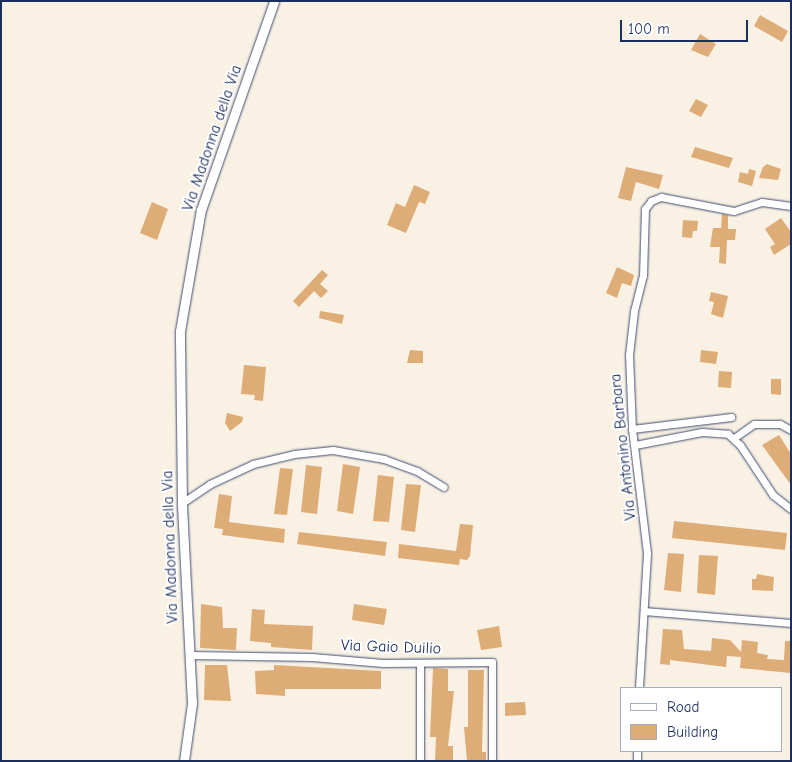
<!DOCTYPE html>
<html>
<head>
<meta charset="utf-8">
<style>
  body { margin:0 }
  #map { position:relative; width:792px; height:762px; overflow:hidden; background:#f9f1e3; font-family:"Comic Neue",sans-serif }
  div>[style] { position:absolute }
  [style*='--x'] { left:calc(var(--x)*1px); top:calc(var(--y)*1px); width:calc(var(--w)*1px); rotate:calc(var(--a)*1deg) }
  .building>* { inset:0; background:#deac77 }
  .roads { filter:drop-shadow(0 0 1px #3c4c72) drop-shadow(0 0 1px #3c4c72) }
  .minor>* { height:7px; margin:-3.5px; padding:0 3.5px; transform-origin:3.5px; border-radius:3.5px; background:#fff }
  .tertiary>* { height:9px; margin:-4.5px; padding:0 4.5px; transform-origin:4.5px; border-radius:4.5px; background:#fff }
  span { translate:-50% -50%; white-space:nowrap; text-align:center; line-height:1.15; -webkit-text-stroke:4px #fff; paint-order:stroke }
  .street-label { font-size:16px; color:#1b2f5e }
  .frame { position:absolute; inset:0; border:2px solid #1b2f5e; pointer-events:none }
  .legend { position:absolute; left:620px; top:687px; width:162px; height:65px; box-sizing:border-box; background:#fff; border:1px solid #a4acbf; margin:0; padding:6px 9px; list-style:none; font-size:15px; color:#1b2f5e }
  .legend li { display:flex; align-items:center; gap:10px; height:25px }
  .legend b { width:25px; border:1px solid #a4acbf }
  .scale { position:absolute; left:620px; top:20px; width:128px; height:22px; box-sizing:border-box; border:2px solid #1b2f5e; border-top:0; padding-left:6px; font-size:15px; line-height:18px; white-space:nowrap; color:#1b2f5e; -webkit-text-stroke:4px #fff; paint-order:stroke }
</style>
</head>
<body>
<div id="map">
  <div class="building">
    <i style="clip-path:polygon(760px 15px,788px 31px,782px 42px,754px 26px)"></i>
    <i style="clip-path:polygon(700px 34px,716px 44px,708px 57px,691px 50px)"></i>
    <i style="clip-path:polygon(696px 99px,708px 105px,701px 117px,689px 111px)"></i>
    <i style="clip-path:polygon(695px 147px,733px 158px,729px 168px,691px 157px)"></i>
    <i style="clip-path:polygon(767px 164px,781px 169px,778px 180px,759px 178px,763px 167px)"></i>
    <i style="clip-path:polygon(626px 167px,663px 175px,659px 189px,636px 182px,631px 201px,618px 198px)"></i>
    <i style="clip-path:polygon(749px 169px,756px 171px,752px 186px,738px 182px,740px 172px,748px 174px)"></i>
    <i style="clip-path:polygon(414px 185px,430px 192px,425px 204px,419px 202px,406px 233px,387px 225px,396px 203px,405px 207px)"></i>
    <i style="clip-path:polygon(152px 202px,168px 209px,157px 240px,140px 233px)"></i>
    <i style="clip-path:polygon(722px 214px,728px 215px,728px 229px,736px 229px,735px 240px,727px 240px,726px 264px,719px 263px,720px 247px,710px 247px,713px 228px,721px 228px)"></i>
    <i style="clip-path:polygon(781px 218px,791px 232px,791px 244px,774px 255px,770px 247px,775px 244px,765px 229px)"></i>
    <i style="clip-path:polygon(683px 220px,698px 221px,697px 231px,693px 231px,692px 238px,682px 237px)"></i>
    <i style="clip-path:polygon(617px 267px,634px 275px,631px 286px,622px 283px,617px 298px,606px 293px)"></i>
    <i style="clip-path:polygon(322px 270px,328px 275px,320px 284px,328px 291px,321px 298px,314px 291px,299px 307px,293px 301px)"></i>
    <i style="clip-path:polygon(711px 292px,728px 296px,723px 318px,711px 314px,714px 302px,709px 301px)"></i>
    <i style="clip-path:polygon(320px 311px,344px 315px,342px 324px,319px 318px)"></i>
    <i style="clip-path:polygon(410px 350px,423px 351px,423px 363px,407px 363px)"></i>
    <i style="clip-path:polygon(701px 350px,718px 352px,716px 364px,700px 362px)"></i>
    <i style="clip-path:polygon(244px 365px,266px 367px,263px 401px,254px 400px,255px 395px,241px 394px)"></i>
    <i style="clip-path:polygon(719px 371px,732px 372px,731px 388px,718px 387px)"></i>
    <i style="clip-path:polygon(771px 379px,781px 379px,781px 395px,771px 394px)"></i>
    <i style="clip-path:polygon(227px 413px,243px 417px,242px 422px,230px 431px,225px 423px)"></i>
    <i style="clip-path:polygon(779px 435px,791px 454px,791px 485px,762px 445px)"></i>
    <i style="clip-path:polygon(343px 464px,360px 467px,353px 514px,337px 511px)"></i>
    <i style="clip-path:polygon(306px 465px,322px 467px,317px 514px,301px 512px)"></i>
    <i style="clip-path:polygon(280px 468px,293px 469px,287px 515px,274px 514px)"></i>
    <i style="clip-path:polygon(378px 475px,394px 477px,389px 522px,373px 521px)"></i>
    <i style="clip-path:polygon(406px 484px,421px 485px,415px 532px,401px 530px)"></i>
    <i style="clip-path:polygon(219px 494px,232px 496px,229px 522px,285px 529px,284px 543px,222px 535px,223px 529px,214px 528px)"></i>
    <i style="clip-path:polygon(674px 521px,787px 533px,785px 550px,672px 538px)"></i>
    <i style="clip-path:polygon(460px 524px,473px 525px,470px 556px,467px 560px,460px 559px,459px 565px,398px 558px,399px 544px,456px 551px)"></i>
    <i style="clip-path:polygon(299px 532px,387px 542px,385px 556px,297px 544px)"></i>
    <i style="clip-path:polygon(668px 553px,684px 554px,681px 592px,664px 590px)"></i>
    <i style="clip-path:polygon(699px 555px,718px 556px,715px 595px,697px 593px)"></i>
    <i style="clip-path:polygon(757px 574px,774px 577px,773px 591px,752px 590px,752px 579px,756px 579px)"></i>
    <i style="clip-path:polygon(201px 604px,222px 607px,223px 628px,237px 628px,236px 650px,200px 648px)"></i>
    <i style="clip-path:polygon(354px 604px,387px 609px,384px 625px,352px 620px)"></i>
    <i style="clip-path:polygon(252px 609px,265px 610px,264px 624px,313px 626px,312px 650px,271px 647px,271px 643px,250px 641px)"></i>
    <i style="clip-path:polygon(499px 626px,502px 647px,481px 650px,477px 630px)"></i>
    <i style="clip-path:polygon(663px 629px,682px 630px,684px 649px,711px 651px,712px 638px,730px 640px,741px 652px,742px 640px,758px 642px,757px 653px,768px 655px,767px 659px,784px 660px,785px 641px,791px 641px,791px 673px,740px 668px,741px 657px,727px 656px,726px 667px,670px 660px,670px 665px,660px 664px)"></i>
    <i style="clip-path:polygon(205px 665px,227px 665px,231px 701px,204px 700px)"></i>
    <i style="clip-path:polygon(274px 665px,381px 671px,381px 689px,285px 689px,285px 696px,256px 694px,255px 671px,274px 670px)"></i>
    <i style="clip-path:polygon(433px 668px,448px 669px,448px 691px,454px 691px,448px 746px,453px 746px,453px 760px,435px 760px,436px 737px,430px 737px)"></i>
    <i style="clip-path:polygon(468px 670px,484px 670px,482px 752px,486px 752px,486px 761px,467px 761px,464px 727px,468px 727px)"></i>
    <i style="clip-path:polygon(525px 702px,526px 715px,505px 716px,505px 703px)"></i>
  </div>
  <div class="roads">
    <div class="minor">
      <i style="--x:632;--y:429;--w:100;--a:-6.9"></i>
      <i style="--x:734;--y:438;--w:24;--a:-35"></i>
      <i style="--x:754;--y:424;--w:26;--a:0"></i>
      <i style="--x:780;--y:424;--w:13;--a:29"></i>
      <i style="--x:635;--y:445;--w:68;--a:-11"></i>
      <i style="--x:702;--y:432;--w:26;--a:4"></i>
      <i style="--x:728;--y:434;--w:16;--a:43"></i>
      <i style="--x:740;--y:445;--w:60;--a:56.6"></i>
      <i style="--x:773;--y:495;--w:23;--a:38"></i>
      <i style="--x:182;--y:503;--w:34;--a:-34"></i>
      <i style="--x:210;--y:484;--w:47;--a:-24.9"></i>
      <i style="--x:253;--y:464;--w:42;--a:-13.7"></i>
      <i style="--x:294;--y:454;--w:39;--a:-6"></i>
      <i style="--x:333;--y:450;--w:52;--a:10"></i>
      <i style="--x:384;--y:459;--w:35;--a:20"></i>
      <i style="--x:417;--y:471;--w:31;--a:31"></i>
      <i style="--x:644;--y:611;--w:147;--a:4.7"></i>
      <i style="--x:190;--y:655;--w:122;--a:0.9"></i>
      <i style="--x:312;--y:657;--w:71;--a:4.8"></i>
      <i style="--x:383;--y:663;--w:109;--a:-0.5"></i>
      <i style="--x:492;--y:662;--w:99;--a:90"></i>
      <i style="--x:639;--y:688;--w:135;--a:-86.6"></i>
      <i style="--x:647;--y:553;--w:125;--a:-96.9"></i>
      <i style="--x:632;--y:429;--w:74;--a:-92.3"></i>
      <i style="--x:629;--y:355;--w:44;--a:-83.5"></i>
      <i style="--x:634;--y:311;--w:36;--a:-76"></i>
      <i style="--x:643;--y:276;--w:67;--a:-88.3"></i>
      <i style="--x:645;--y:209;--w:10;--a:-53"></i>
      <i style="--x:651;--y:201;--w:11;--a:-22"></i>
      <i style="--x:661;--y:197;--w:74;--a:10.9"></i>
      <i style="--x:734;--y:211;--w:29;--a:-18"></i>
      <i style="--x:762;--y:202;--w:29;--a:8"></i>
      <i style="--x:420;--y:761;--w:98;--a:-90"></i>
      <i style="--x:637;--y:761;--w:10;--a:-90"></i>
    </div>
    <div class="tertiary">
      <i style="--x:184;--y:761;--w:59;--a:-82.1"></i>
      <i style="--x:192;--y:703;--w:200;--a:-92.9"></i>
      <i style="--x:182;--y:503;--w:172;--a:-90.7"></i>
      <i style="--x:180;--y:331;--w:123;--a:-80.2"></i>
      <i style="--x:201;--y:210;--w:221;--a:-70.7"></i>
    </div>
  </div>
  <div class="street-label">
    <span style="left:212px;top:138px;rotate:-71deg">Via Madonna della Via</span>
    <span style="left:623px;top:447px;rotate:-96deg">Via Antonino Barbara</span>
    <span style="left:170px;top:547px;rotate:-92deg">Via Madonna della Via</span>
    <span style="left:391px;top:647px;rotate:2deg">Via Gaio Duilio</span>
  </div>
  <div class="frame"></div>
  <ul class="legend">
  <li><b style="height:6px;background:#fff"></b>Road</li>
  <li><b style="height:14px;background:#deac77"></b>Building</li>
  </ul>
  <div class="scale">100 m</div>
</div>
</body>
</html>
